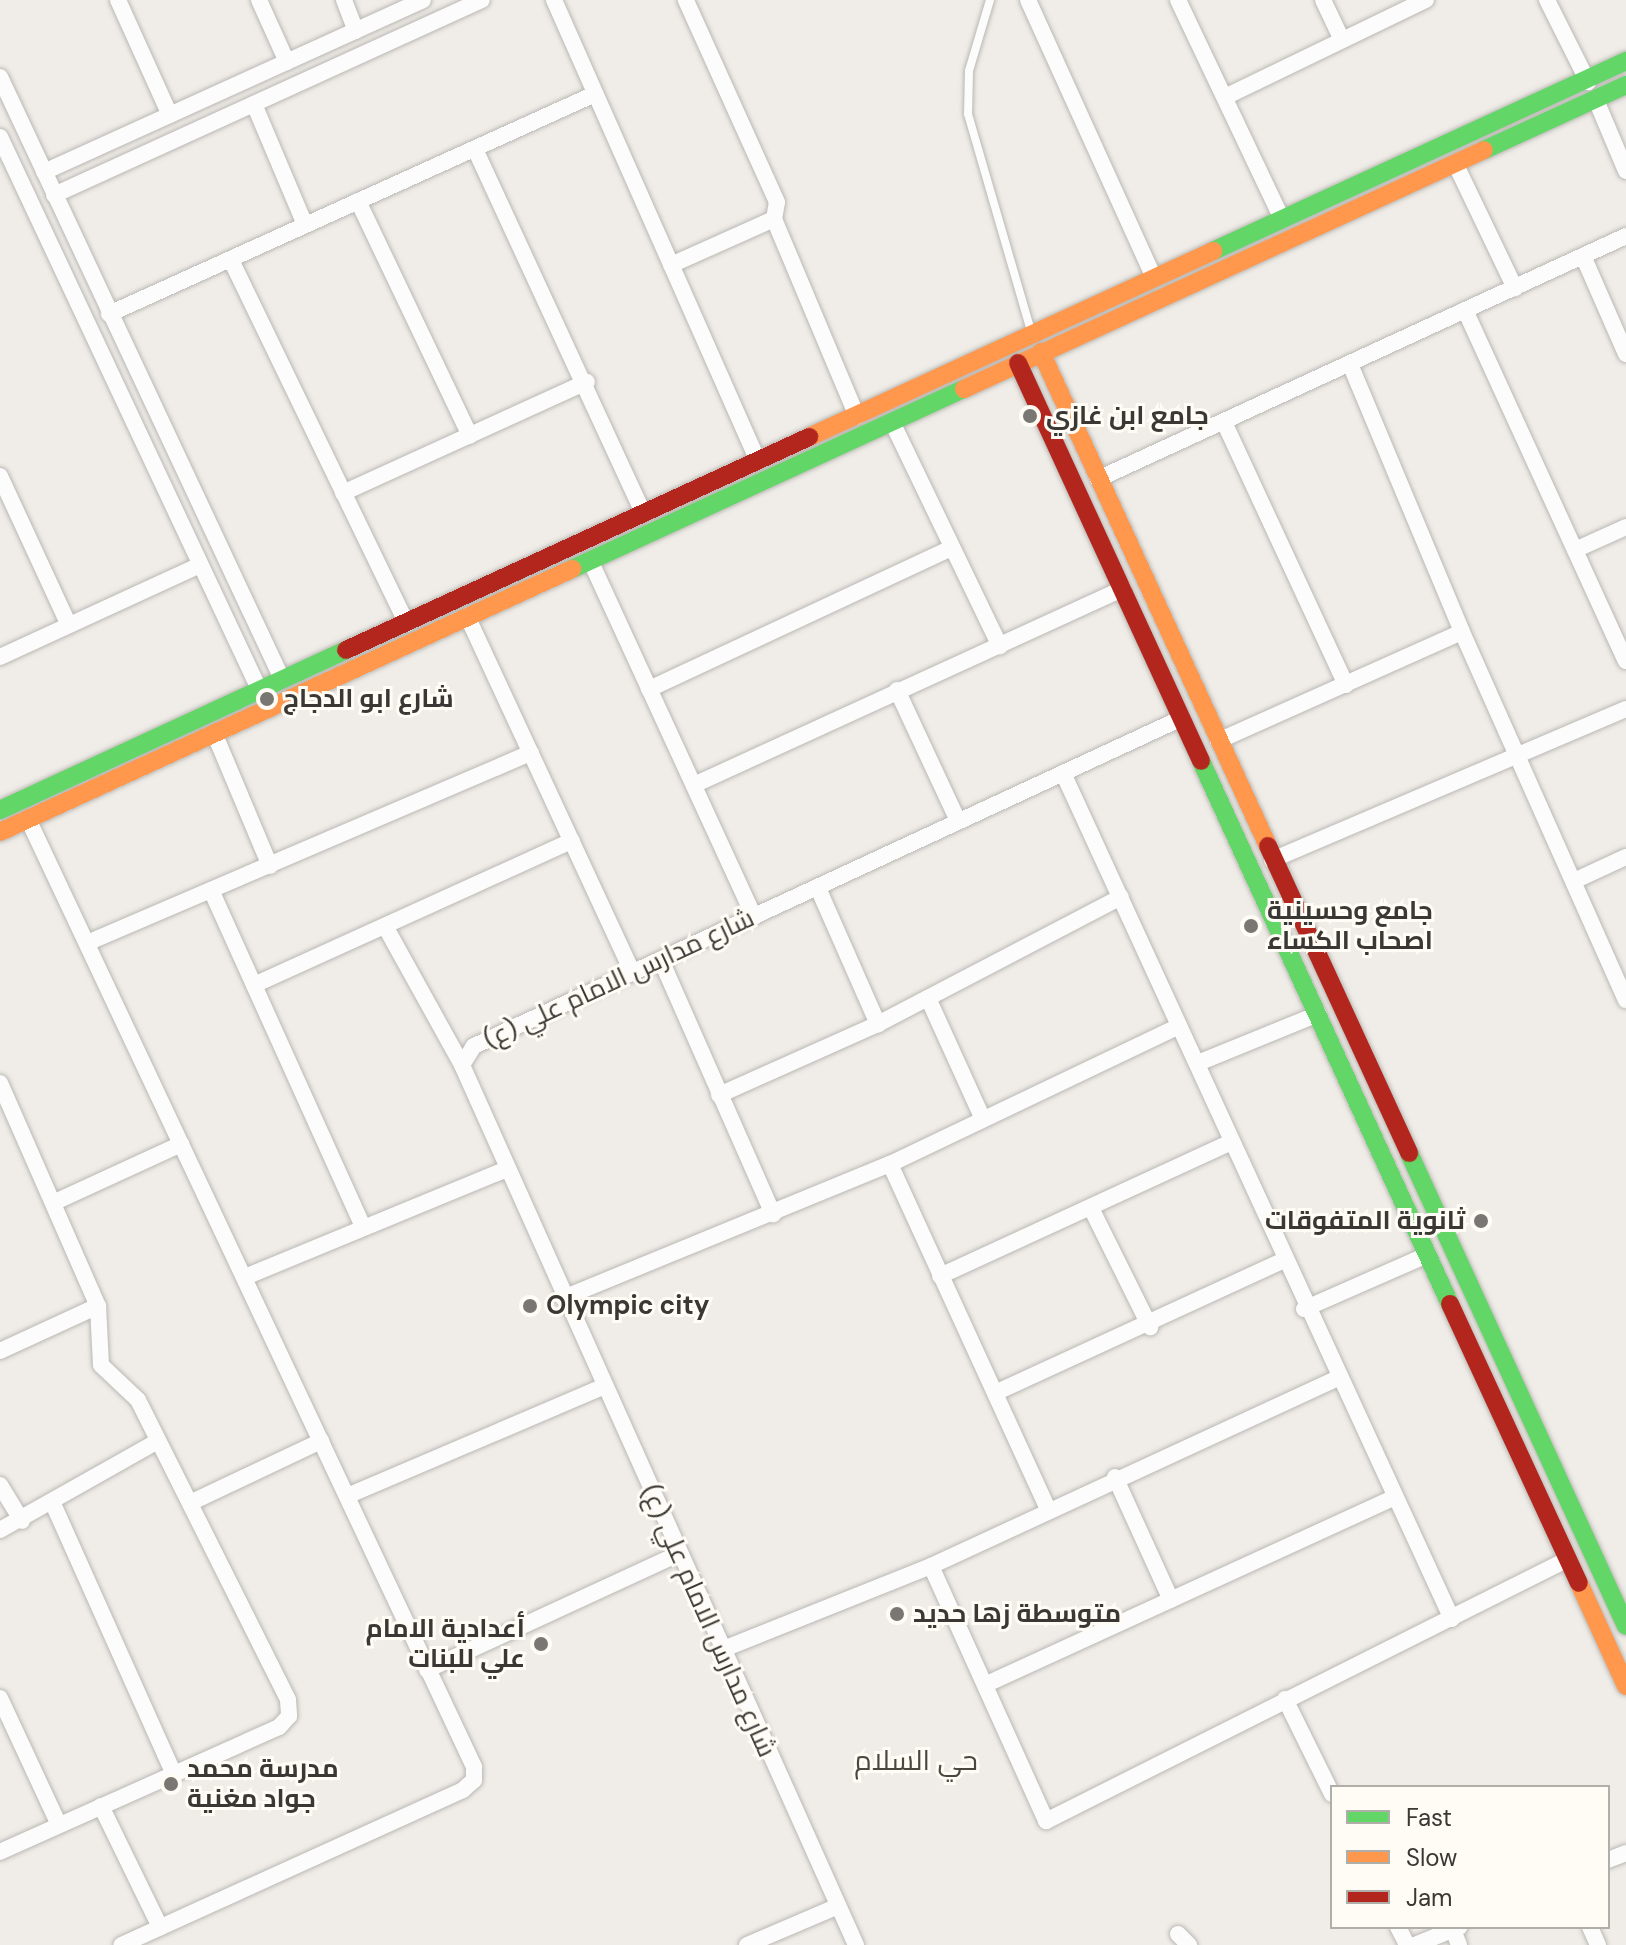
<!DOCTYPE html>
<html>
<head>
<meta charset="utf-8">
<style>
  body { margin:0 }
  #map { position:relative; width:1626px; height:1945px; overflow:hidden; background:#f0ede8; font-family:"DM Sans",Cairo,sans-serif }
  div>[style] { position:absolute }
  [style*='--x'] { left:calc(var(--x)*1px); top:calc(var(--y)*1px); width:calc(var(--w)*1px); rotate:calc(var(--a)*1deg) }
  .roads { filter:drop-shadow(0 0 2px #bab8b4) drop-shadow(0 0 2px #bab8b4) }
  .lane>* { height:8px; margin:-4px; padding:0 4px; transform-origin:4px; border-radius:4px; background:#fdfcfc }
  .street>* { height:16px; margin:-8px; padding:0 8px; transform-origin:8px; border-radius:8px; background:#fdfcfc }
  .fast>* { height:18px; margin:-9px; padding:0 9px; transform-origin:9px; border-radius:9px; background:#63d668 }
  .slow>* { height:18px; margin:-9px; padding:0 9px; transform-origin:9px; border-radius:9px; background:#ff974d }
  .jam>* { height:18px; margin:-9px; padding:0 9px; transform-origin:9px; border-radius:9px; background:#b3261e }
  .dots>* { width:22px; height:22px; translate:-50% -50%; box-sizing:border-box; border:4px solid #fefcf5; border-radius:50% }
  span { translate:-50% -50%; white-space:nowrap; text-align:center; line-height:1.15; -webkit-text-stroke:6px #fefcf5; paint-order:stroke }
  .poi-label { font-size:26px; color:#393834; font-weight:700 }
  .left { translate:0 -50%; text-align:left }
  .right { translate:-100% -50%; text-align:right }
  .street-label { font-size:26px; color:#393834 }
  .neighbourhood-label { font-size:28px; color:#4b473f }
  .legend { position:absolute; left:1330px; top:1785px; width:280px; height:144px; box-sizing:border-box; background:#fefcf5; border:2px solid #afaea8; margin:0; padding:10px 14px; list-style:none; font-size:24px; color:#393834 }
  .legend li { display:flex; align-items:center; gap:16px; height:40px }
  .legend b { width:40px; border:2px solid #afaea8 }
</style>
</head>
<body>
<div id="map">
  <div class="roads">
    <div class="lane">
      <i style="--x:990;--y:0;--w:74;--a:106.5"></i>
      <i style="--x:969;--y:71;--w:43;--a:91.3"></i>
      <i style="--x:968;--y:114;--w:226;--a:73.8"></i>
    </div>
    <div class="street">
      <i style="--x:118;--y:0;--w:126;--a:65.7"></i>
      <i style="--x:259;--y:0;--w:68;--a:65.7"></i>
      <i style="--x:344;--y:0;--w:33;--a:69"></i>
      <i style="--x:554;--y:0;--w:504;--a:66.13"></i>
      <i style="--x:1028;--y:0;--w:303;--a:65.6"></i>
      <i style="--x:1178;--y:0;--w:240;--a:64.6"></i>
      <i style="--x:1323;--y:0;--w:44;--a:64.6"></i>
      <i style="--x:1547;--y:0;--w:92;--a:63.4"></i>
      <i style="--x:0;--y:77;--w:665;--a:64.9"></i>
      <i style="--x:1227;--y:96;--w:221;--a:-25.8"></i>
      <i style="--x:1596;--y:100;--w:77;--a:67.1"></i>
      <i style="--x:254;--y:104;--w:131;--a:67.1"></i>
      <i style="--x:0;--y:137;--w:612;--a:64.86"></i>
      <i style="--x:475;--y:149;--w:401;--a:65.2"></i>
      <i style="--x:1455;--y:163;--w:139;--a:64.4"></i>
      <i style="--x:44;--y:172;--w:416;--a:-24.4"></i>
      <i style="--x:54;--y:195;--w:470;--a:-24.5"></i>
      <i style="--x:358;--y:201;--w:260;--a:64.5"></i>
      <i style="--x:774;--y:219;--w:214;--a:67.2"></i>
      <i style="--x:1583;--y:256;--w:107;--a:66.3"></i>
      <i style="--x:231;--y:260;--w:404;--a:64.2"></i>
      <i style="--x:671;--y:265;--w:113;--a:-24.1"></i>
      <i style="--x:774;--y:219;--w:17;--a:-80"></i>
      <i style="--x:777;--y:202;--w:222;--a:-114.3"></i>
      <i style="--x:1465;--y:310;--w:386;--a:65.4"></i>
      <i style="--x:109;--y:314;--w:533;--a:-24.36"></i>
      <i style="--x:1350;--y:364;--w:290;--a:67.3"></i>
      <i style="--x:892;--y:422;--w:249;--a:64.3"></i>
      <i style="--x:1224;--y:422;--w:290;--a:65.1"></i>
      <i style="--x:0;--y:476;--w:164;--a:65.2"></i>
      <i style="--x:1098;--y:479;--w:581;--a:-24.71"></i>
      <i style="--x:343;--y:493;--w:268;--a:-24.5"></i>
      <i style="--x:1575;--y:550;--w:56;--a:-24.3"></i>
      <i style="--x:590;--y:560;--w:393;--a:65.3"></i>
      <i style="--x:468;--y:618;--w:392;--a:65.1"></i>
      <i style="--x:0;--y:657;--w:218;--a:-24.7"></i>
      <i style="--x:649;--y:689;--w:334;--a:-25"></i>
      <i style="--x:897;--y:690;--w:145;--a:65"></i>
      <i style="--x:215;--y:735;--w:142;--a:67.2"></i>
      <i style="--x:1218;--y:741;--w:267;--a:-24.1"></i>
      <i style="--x:1462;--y:632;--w:403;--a:66"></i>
      <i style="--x:1063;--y:773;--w:931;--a:65.31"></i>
      <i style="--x:694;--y:785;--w:472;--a:-24.6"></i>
      <i style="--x:28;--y:819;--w:1048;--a:64.8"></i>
      <i style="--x:474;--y:1767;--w:13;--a:90"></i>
      <i style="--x:474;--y:1780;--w:15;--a:138"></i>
      <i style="--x:463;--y:1790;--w:375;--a:155.6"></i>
      <i style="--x:1272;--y:860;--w:385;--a:-23.1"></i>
      <i style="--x:1574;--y:881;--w:57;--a:-24.8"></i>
      <i style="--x:818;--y:888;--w:149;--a:66.2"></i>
      <i style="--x:211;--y:890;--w:370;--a:65.7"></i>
      <i style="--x:385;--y:926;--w:159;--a:61"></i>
      <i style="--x:87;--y:943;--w:483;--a:-23.2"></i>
      <i style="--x:661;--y:960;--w:278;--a:66.2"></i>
      <i style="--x:254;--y:985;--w:349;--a:-24.4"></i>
      <i style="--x:928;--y:998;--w:133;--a:65.6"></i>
      <i style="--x:1198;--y:1063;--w:130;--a:-22.2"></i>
      <i style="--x:0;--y:1083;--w:244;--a:66.3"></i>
      <i style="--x:98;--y:1306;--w:59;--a:87.1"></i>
      <i style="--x:101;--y:1365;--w:51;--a:43.4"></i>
      <i style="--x:138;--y:1400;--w:335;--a:63.4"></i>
      <i style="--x:288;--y:1700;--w:16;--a:86"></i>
      <i style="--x:289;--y:1716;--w:15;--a:132"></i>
      <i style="--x:279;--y:1727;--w:306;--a:155.9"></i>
      <i style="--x:719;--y:1095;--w:174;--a:-24.1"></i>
      <i style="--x:878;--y:1024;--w:274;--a:-27.6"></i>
      <i style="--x:890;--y:1164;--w:377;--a:65.4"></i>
      <i style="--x:55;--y:1202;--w:139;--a:-24.7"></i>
      <i style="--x:1092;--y:1210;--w:131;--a:63.6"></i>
      <i style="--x:940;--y:1276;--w:318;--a:-24.7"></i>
      <i style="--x:245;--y:1277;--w:280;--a:-22.4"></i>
      <i style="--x:563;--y:1298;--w:353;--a:-22.3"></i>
      <i style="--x:890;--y:1164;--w:320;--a:-25.5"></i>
      <i style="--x:1304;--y:1309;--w:134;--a:-23.7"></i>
      <i style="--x:0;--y:1351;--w:108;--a:-24.7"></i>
      <i style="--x:995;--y:1393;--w:316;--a:-24.7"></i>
      <i style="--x:1115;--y:1477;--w:135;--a:65.5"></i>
      <i style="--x:0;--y:1485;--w:42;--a:58.6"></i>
      <i style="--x:347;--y:1496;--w:278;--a:-23.1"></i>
      <i style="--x:192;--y:1502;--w:143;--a:-25.3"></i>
      <i style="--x:54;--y:1506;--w:291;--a:65.9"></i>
      <i style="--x:0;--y:1530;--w:181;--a:-29.4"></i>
      <i style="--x:931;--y:1566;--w:280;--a:65.7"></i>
      <i style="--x:1046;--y:1821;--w:584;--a:-26.65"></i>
      <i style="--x:721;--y:1650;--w:226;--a:-21.8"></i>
      <i style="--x:931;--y:1566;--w:446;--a:-24.8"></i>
      <i style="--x:427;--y:1670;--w:277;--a:-24.8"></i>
      <i style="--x:989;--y:1683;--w:442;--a:-24.6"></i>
      <i style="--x:0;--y:1698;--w:140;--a:65.1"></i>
      <i style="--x:1285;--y:1699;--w:106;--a:63.7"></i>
      <i style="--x:101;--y:1806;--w:135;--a:64"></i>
      <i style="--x:1608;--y:1860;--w:19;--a:-21"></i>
      <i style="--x:1398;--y:1927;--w:20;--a:63"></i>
      <i style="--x:1590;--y:1927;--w:20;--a:66"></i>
      <i style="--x:1453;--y:1930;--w:16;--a:68"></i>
      <i style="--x:1178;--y:1934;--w:16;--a:45"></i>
      <i style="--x:747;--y:1945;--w:97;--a:-23.1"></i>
      <i style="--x:856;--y:1945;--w:964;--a:-114.12"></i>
      <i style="--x:462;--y:1065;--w:22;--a:-58"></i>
      <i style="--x:474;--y:1046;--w:780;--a:-24.86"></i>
      <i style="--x:1415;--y:1945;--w:48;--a:-22.2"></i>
    </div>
    <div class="fast">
      <i style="--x:1484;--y:150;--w:156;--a:-24.6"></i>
      <i style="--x:1213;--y:251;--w:455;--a:-24.7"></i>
      <i style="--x:572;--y:569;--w:431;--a:-24.7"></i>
      <i style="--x:1201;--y:761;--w:597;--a:65.37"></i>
      <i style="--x:0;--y:810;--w:381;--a:-24.8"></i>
      <i style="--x:1409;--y:1153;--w:520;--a:65.36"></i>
    </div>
    <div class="slow">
      <i style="--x:1041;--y:352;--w:544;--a:65.32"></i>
      <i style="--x:964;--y:389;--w:572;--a:-24.68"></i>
      <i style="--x:809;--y:437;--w:445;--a:-24.7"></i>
      <i style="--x:0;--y:832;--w:630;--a:-24.69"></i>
      <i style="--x:1579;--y:1583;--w:113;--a:65.5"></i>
    </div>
    <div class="jam">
      <i style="--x:1018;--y:363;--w:438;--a:65.3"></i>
      <i style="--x:346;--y:650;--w:510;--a:-24.7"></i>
      <i style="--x:1268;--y:846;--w:338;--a:65.3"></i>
      <i style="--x:1450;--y:1304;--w:307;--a:65.2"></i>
    </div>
  </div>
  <div class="dots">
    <i style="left:1030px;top:416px;background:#797773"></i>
    <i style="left:267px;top:699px;background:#797773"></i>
    <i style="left:1251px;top:926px;background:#797773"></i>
    <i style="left:1481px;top:1221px;background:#797773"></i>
    <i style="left:530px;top:1306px;background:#797773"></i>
    <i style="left:897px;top:1614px;background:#797773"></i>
    <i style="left:541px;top:1644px;background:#797773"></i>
    <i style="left:171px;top:1784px;background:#797773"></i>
  </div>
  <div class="poi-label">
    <span class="left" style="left:1046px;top:416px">جامع ابن غازي</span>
    <span class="left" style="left:283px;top:699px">شارع ابو الدجاج</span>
    <span class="left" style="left:1267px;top:926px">جامع وحسينية<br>اصحاب الكساء</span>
    <span class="right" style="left:1465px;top:1221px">ثانوية المتفوقات</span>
    <span class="left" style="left:546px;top:1306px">Olympic city</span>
    <span class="left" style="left:913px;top:1614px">متوسطة زها حديد</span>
    <span class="right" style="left:525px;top:1644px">أعدادية الامام<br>علي للبنات</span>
    <span class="left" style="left:187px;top:1784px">مدرسة محمد<br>جواد مغنية</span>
  </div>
  <div class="street-label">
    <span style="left:619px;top:979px;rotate:-25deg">شارع مدارس الامام علي (ع)</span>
    <span style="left:708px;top:1621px;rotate:66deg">شارع مدارس الامام علي (ع)</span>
  </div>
  <div class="neighbourhood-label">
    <span style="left:916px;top:1761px">حي السلام</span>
  </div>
  <ul class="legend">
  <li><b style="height:10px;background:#63d668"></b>Fast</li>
  <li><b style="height:10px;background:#ff974d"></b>Slow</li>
  <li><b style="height:10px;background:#b3261e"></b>Jam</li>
  </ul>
</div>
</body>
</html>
